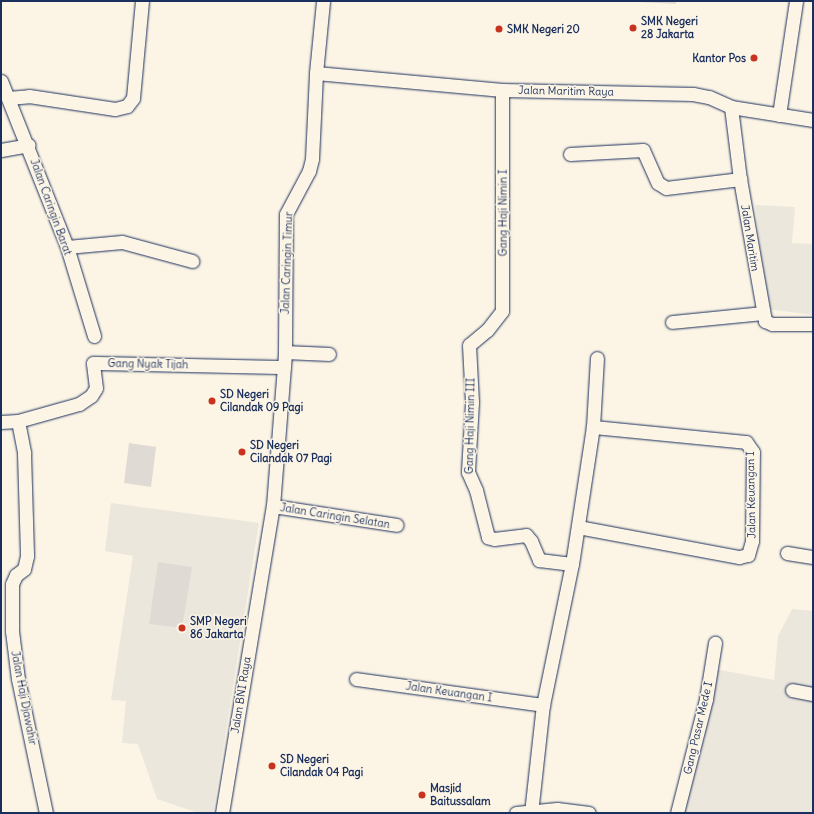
<!DOCTYPE html>
<html>
<head>
<meta charset="utf-8">
<style>
  body { margin:0 }
  #map { position:relative; width:814px; height:814px; overflow:hidden; background:#fcf5e5; font-family:Delius,sans-serif }
  div>[style] { position:absolute }
  [style*='--x'] { left:calc(var(--x)*1px); top:calc(var(--y)*1px); width:calc(var(--w)*1px); rotate:calc(var(--a)*1deg) }
  .built>* { inset:0; background:#ece7dc }
  .green>* { inset:0; background:#dfdbd4 }
  .roads { filter:drop-shadow(0 0 1px #1b2f5e) drop-shadow(0 0 1px #1b2f5e) }
  .street>* { height:13px; margin:-6.5px; padding:0 6.5px; transform-origin:6.5px; border-radius:6.5px; background:#fcf5e5 }
  .dots>* { width:11px; height:11px; translate:-50% -50%; box-sizing:border-box; border:2px solid #fcf5e5; border-radius:50% }
  span { translate:-50% -50%; white-space:nowrap; text-align:center; line-height:1.15; -webkit-text-stroke:3px #fcf5e5; paint-order:stroke }
  .poi-label { font-size:11px; color:#1b2f5e; font-weight:700 }
  .left { translate:0 -50%; text-align:left }
  .right { translate:-100% -50%; text-align:right }
  .street-label { font-size:11px; color:#1b2f5e }
  .frame { position:absolute; inset:0; border:2px solid #1b2f5e; pointer-events:none }
</style>
</head>
<body>
<div id="map">
  <div class="built">
    <i style="clip-path:polygon(755px 205px,795px 207px,792px 243px,813px 244px,813px 315px,767px 309px)"></i>
    <i style="clip-path:polygon(111px 503px,259px 523px,213px 813px,198px 813px,157px 799px,138px 744px,122px 743px,126px 701px,111px 700px,133px 556px,105px 551px)"></i>
    <i style="clip-path:polygon(792px 609px,813px 611px,813px 813px,683px 813px,710px 668px,774px 680px,778px 636px)"></i>
  </div>
  <div class="green">
    <i style="clip-path:polygon(621px 1px,676px 1px,676px 4px)"></i>
    <i style="clip-path:polygon(129px 443px,156px 447px,151px 487px,124px 483px)"></i>
    <i style="clip-path:polygon(158px 562px,192px 567px,182px 628px,149px 624px)"></i>
  </div>
  <div class="roads">
    <div class="street">
      <i style="--x:316;--y:73;--w:187;--a:5.2"></i>
      <i style="--x:502;--y:90;--w:191;--a:1.2"></i>
      <i style="--x:693;--y:94;--w:16;--a:11"></i>
      <i style="--x:709;--y:97;--w:24;--a:24"></i>
      <i style="--x:731;--y:107;--w:83;--a:9"></i>
      <i style="--x:1;--y:81;--w:179;--a:68.3"></i>
      <i style="--x:67;--y:247;--w:93;--a:73.1"></i>
      <i style="--x:502;--y:90;--w:221;--a:90"></i>
      <i style="--x:502;--y:311;--w:24;--a:128"></i>
      <i style="--x:487;--y:330;--w:23;--a:140"></i>
      <i style="--x:469;--y:345;--w:57;--a:87"></i>
      <i style="--x:472;--y:402;--w:70;--a:93.3"></i>
      <i style="--x:468;--y:472;--w:20;--a:66"></i>
      <i style="--x:476;--y:490;--w:49;--a:75.7"></i>
      <i style="--x:488;--y:537;--w:6;--a:18"></i>
      <i style="--x:494;--y:539;--w:32;--a:-7"></i>
      <i style="--x:526;--y:535;--w:8;--a:50"></i>
      <i style="--x:531;--y:541;--w:21;--a:67"></i>
      <i style="--x:539;--y:560;--w:33;--a:7"></i>
      <i style="--x:8;--y:98;--w:21;--a:-5"></i>
      <i style="--x:29;--y:96;--w:87;--a:8.6"></i>
      <i style="--x:115;--y:109;--w:12;--a:-14"></i>
      <i style="--x:127;--y:106;--w:10;--a:-53"></i>
      <i style="--x:133;--y:98;--w:97;--a:-84.7"></i>
      <i style="--x:731;--y:107;--w:73;--a:82.9"></i>
      <i style="--x:740;--y:179;--w:144;--a:80"></i>
      <i style="--x:765;--y:321;--w:8;--a:23"></i>
      <i style="--x:772;--y:324;--w:41;--a:0"></i>
      <i style="--x:779;--y:115;--w:115;--a:-81.5"></i>
      <i style="--x:1;--y:150;--w:28;--a:-10"></i>
      <i style="--x:570;--y:154;--w:73;--a:-3.1"></i>
      <i style="--x:643;--y:150;--w:36;--a:66"></i>
      <i style="--x:658;--y:183;--w:9;--a:32"></i>
      <i style="--x:666;--y:188;--w:75;--a:-6.9"></i>
      <i style="--x:67;--y:247;--w:55;--a:-5.2"></i>
      <i style="--x:122;--y:242;--w:73;--a:15.2"></i>
      <i style="--x:672;--y:322;--w:90;--a:-5.7"></i>
      <i style="--x:285;--y:352;--w:44;--a:2.6"></i>
      <i style="--x:18;--y:421;--w:33;--a:79"></i>
      <i style="--x:24;--y:453;--w:103;--a:88.3"></i>
      <i style="--x:27;--y:556;--w:13;--a:103"></i>
      <i style="--x:24;--y:569;--w:10;--a:143"></i>
      <i style="--x:16;--y:575;--w:10;--a:114"></i>
      <i style="--x:12;--y:584;--w:47;--a:90"></i>
      <i style="--x:12;--y:631;--w:48;--a:82.9"></i>
      <i style="--x:18;--y:679;--w:137;--a:78.2"></i>
      <i style="--x:1;--y:422;--w:17;--a:-3"></i>
      <i style="--x:18;--y:421;--w:63;--a:-15.6"></i>
      <i style="--x:79;--y:404;--w:14;--a:-34"></i>
      <i style="--x:91;--y:396;--w:9;--a:-58"></i>
      <i style="--x:96;--y:388;--w:25;--a:-97"></i>
      <i style="--x:93;--y:363;--w:191;--a:1.2"></i>
      <i style="--x:273;--y:506;--w:125;--a:8.7"></i>
      <i style="--x:578;--y:527;--w:164;--a:10.6"></i>
      <i style="--x:739;--y:557;--w:9;--a:-13"></i>
      <i style="--x:748;--y:555;--w:15;--a:-74"></i>
      <i style="--x:752;--y:541;--w:89;--a:-89.4"></i>
      <i style="--x:753;--y:452;--w:12;--a:-125"></i>
      <i style="--x:746;--y:442;--w:154;--a:-174.4"></i>
      <i style="--x:787;--y:553;--w:26;--a:9"></i>
      <i style="--x:356;--y:679;--w:189;--a:7.9"></i>
      <i style="--x:792;--y:690;--w:21;--a:11"></i>
      <i style="--x:222;--y:813;--w:311;--a:-80.6"></i>
      <i style="--x:273;--y:506;--w:154;--a:-85.5"></i>
      <i style="--x:285;--y:352;--w:138;--a:-89.6"></i>
      <i style="--x:286;--y:214;--w:49;--a:-61.9"></i>
      <i style="--x:309;--y:171;--w:12;--a:-76"></i>
      <i style="--x:312;--y:159;--w:86;--a:-87.3"></i>
      <i style="--x:316;--y:73;--w:72;--a:-84.4"></i>
      <i style="--x:516;--y:813;--w:41;--a:-5.6"></i>
      <i style="--x:557;--y:809;--w:32;--a:7"></i>
      <i style="--x:531;--y:813;--w:109;--a:-83.7"></i>
      <i style="--x:543;--y:705;--w:144;--a:-78.4"></i>
      <i style="--x:572;--y:564;--w:139;--a:-81.3"></i>
      <i style="--x:593;--y:427;--w:69;--a:-86.7"></i>
      <i style="--x:677;--y:813;--w:118;--a:-75.7"></i>
      <i style="--x:706;--y:699;--w:57;--a:-80.9"></i>
    </div>
  </div>
  <div class="dots">
    <i style="left:633px;top:28px;background:#c8321e"></i>
    <i style="left:499px;top:29px;background:#c8321e"></i>
    <i style="left:754px;top:58px;background:#c8321e"></i>
    <i style="left:212px;top:401px;background:#c8321e"></i>
    <i style="left:242px;top:452px;background:#c8321e"></i>
    <i style="left:182px;top:628px;background:#c8321e"></i>
    <i style="left:272px;top:766px;background:#c8321e"></i>
    <i style="left:422px;top:795px;background:#c8321e"></i>
  </div>
  <div class="poi-label">
    <span class="left" style="left:641px;top:28px">SMK Negeri<br>28 Jakarta</span>
    <span class="left" style="left:507px;top:29px">SMK Negeri 20</span>
    <span class="right" style="left:746px;top:58px">Kantor Pos</span>
    <span class="left" style="left:220px;top:401px">SD Negeri<br>Cilandak 09 Pagi</span>
    <span class="left" style="left:250px;top:452px">SD Negeri<br>Cilandak 07 Pagi</span>
    <span class="left" style="left:190px;top:628px">SMP Negeri<br>86 Jakarta</span>
    <span class="left" style="left:280px;top:766px">SD Negeri<br>Cilandak 04 Pagi</span>
    <span class="left" style="left:430px;top:795px">Masjid<br>Baitussalam</span>
  </div>
  <div class="street-label">
    <span style="left:566px;top:91px;rotate:1deg">Jalan Maritim Raya</span>
    <span style="left:51px;top:207px;rotate:70deg">Jalan Caringin Barat</span>
    <span style="left:503px;top:213px;rotate:-90deg">Gang Haji Nimin I</span>
    <span style="left:750px;top:238px;rotate:81deg">Jalan Maritim</span>
    <span style="left:287px;top:263px;rotate:-88deg">Jalan Caringin Timur</span>
    <span style="left:148px;top:364px;rotate:1deg">Gang Nyak Tijah</span>
    <span style="left:470px;top:426px;rotate:-89deg">Gang Haji Nimin III</span>
    <span style="left:751px;top:495px;rotate:-91deg">Jalan Keuangan I</span>
    <span style="left:335px;top:516px;rotate:9deg">Jalan Caringin Selatan</span>
    <span style="left:449px;top:692px;rotate:8deg">Jalan Keuangan I</span>
    <span style="left:241px;top:695px;rotate:-81deg">Jalan BNI Raya</span>
    <span style="left:24px;top:698px;rotate:79deg">Jalan Haji Djawahir</span>
    <span style="left:698px;top:728px;rotate:-77deg">Gang Pasar Mede I</span>
  </div>
  <div class="frame"></div>
</div>
</body>
</html>
